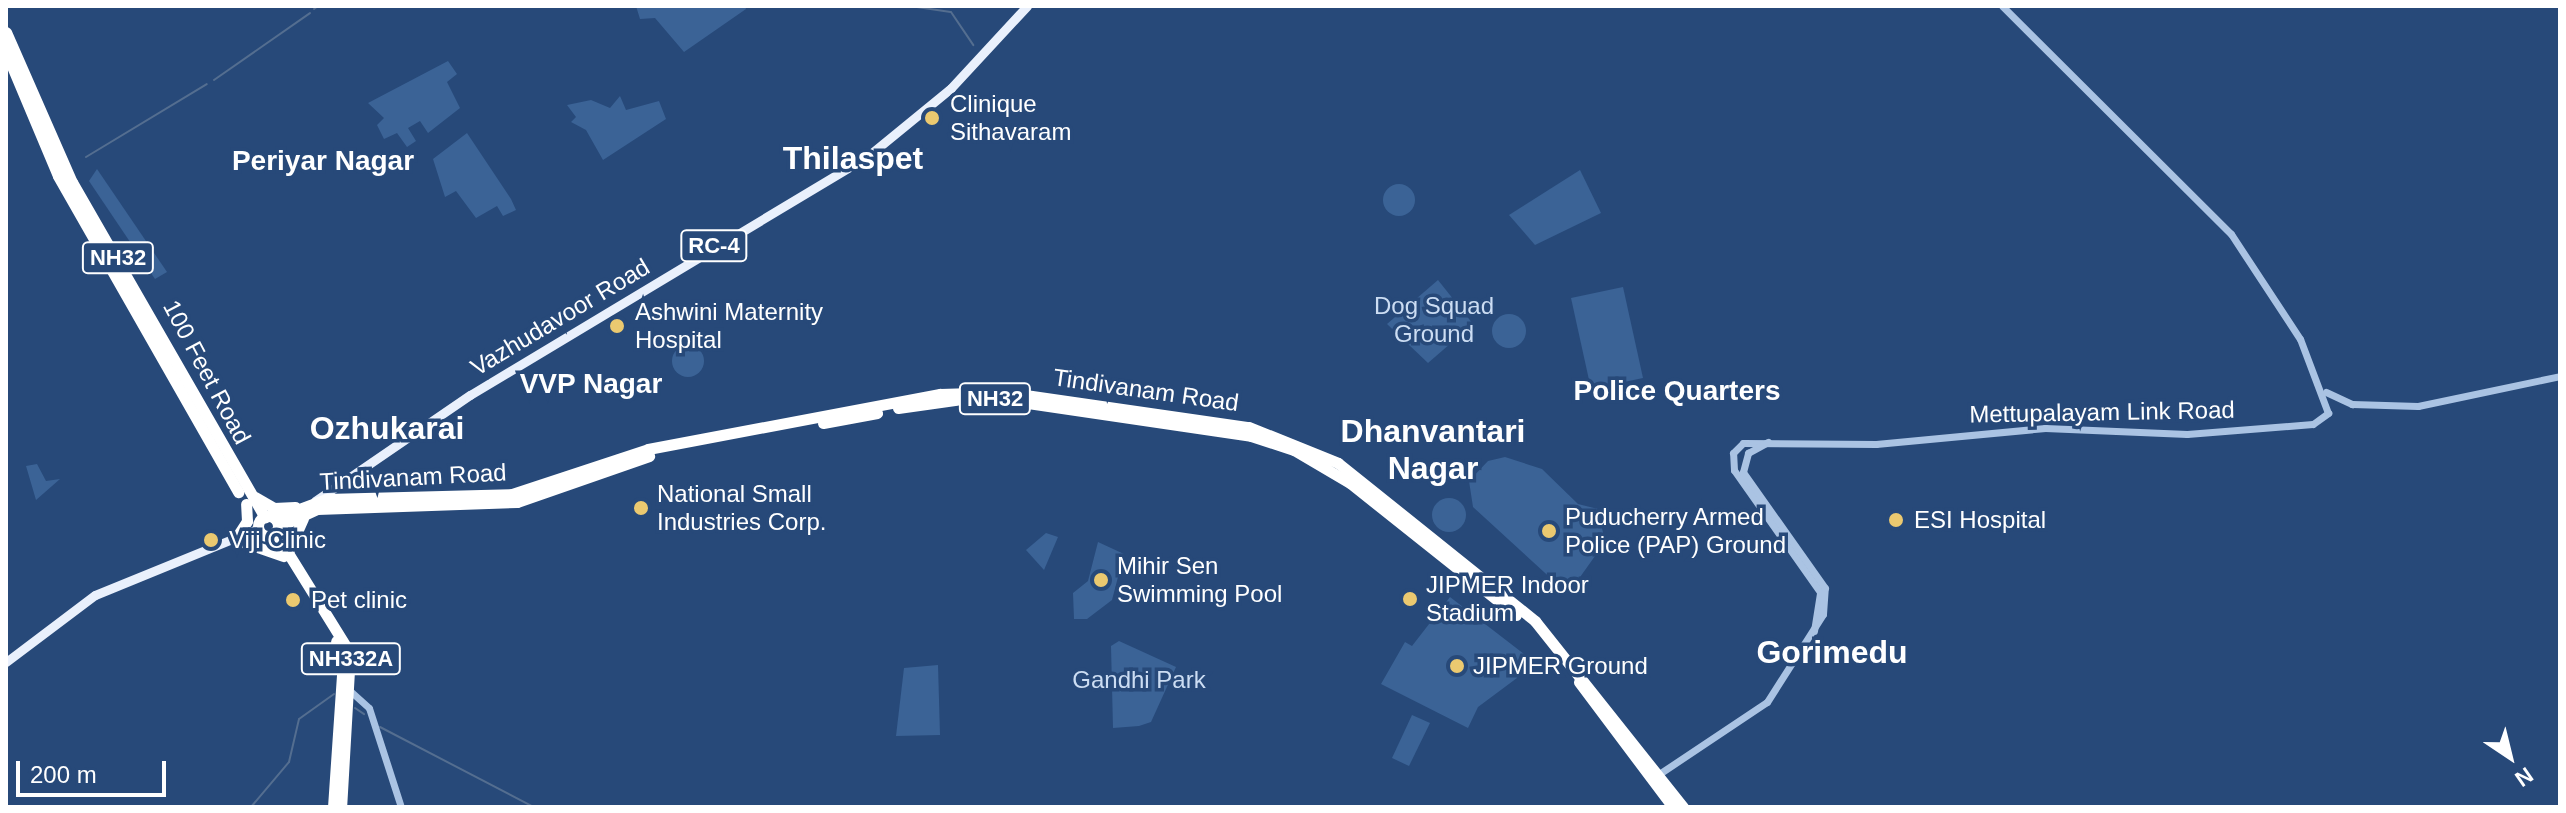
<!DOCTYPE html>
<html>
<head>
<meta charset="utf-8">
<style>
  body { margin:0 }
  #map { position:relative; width:2566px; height:813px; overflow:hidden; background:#274979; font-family:Helvetica,sans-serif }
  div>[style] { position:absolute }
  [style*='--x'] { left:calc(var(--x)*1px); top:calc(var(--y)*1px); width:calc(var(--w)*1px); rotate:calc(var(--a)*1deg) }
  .green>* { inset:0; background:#3b6396 }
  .round { border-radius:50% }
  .stream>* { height:2px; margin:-1px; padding:0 1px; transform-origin:1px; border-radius:1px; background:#546e90 }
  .minor>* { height:7px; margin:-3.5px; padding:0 3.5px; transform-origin:3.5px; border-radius:3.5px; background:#aac3e3 }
  .major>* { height:9px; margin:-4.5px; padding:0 4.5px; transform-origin:4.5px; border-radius:4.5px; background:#e9f0fc }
  .highway>* { height:11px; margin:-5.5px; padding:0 5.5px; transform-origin:5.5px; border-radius:5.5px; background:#fff }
  .highway>.ring { margin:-5.5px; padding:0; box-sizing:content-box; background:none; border:11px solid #fff; border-radius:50% }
  .dots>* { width:22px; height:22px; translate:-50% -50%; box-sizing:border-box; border:4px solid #274979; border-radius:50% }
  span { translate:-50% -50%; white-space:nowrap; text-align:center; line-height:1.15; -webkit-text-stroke:7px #274979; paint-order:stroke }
  .shield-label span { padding:2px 6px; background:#274979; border:2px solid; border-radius:6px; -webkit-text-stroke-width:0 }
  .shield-label { font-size:22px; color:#fff; font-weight:700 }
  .poi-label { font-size:24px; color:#fff }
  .left { translate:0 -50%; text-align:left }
  .park-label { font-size:24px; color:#ccddf3 }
  .street-label { font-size:24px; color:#fff }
  .quarter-label { font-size:28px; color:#fff; font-weight:700 }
  .district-label { font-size:32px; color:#fff; font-weight:700 }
  .frame { position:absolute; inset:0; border:8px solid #fff; pointer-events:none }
  .north { position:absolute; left:2470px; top:717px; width:80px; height:80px; -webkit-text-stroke:6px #274979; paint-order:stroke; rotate:145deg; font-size:22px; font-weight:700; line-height:32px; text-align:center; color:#fff }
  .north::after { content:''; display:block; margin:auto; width:28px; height:36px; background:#fff; clip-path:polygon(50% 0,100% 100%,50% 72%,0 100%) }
  .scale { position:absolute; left:16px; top:761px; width:150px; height:36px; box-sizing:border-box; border:4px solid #fff; border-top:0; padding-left:10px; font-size:24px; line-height:28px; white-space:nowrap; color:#fff; -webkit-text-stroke:6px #274979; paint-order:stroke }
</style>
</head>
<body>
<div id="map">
  <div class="green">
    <i style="clip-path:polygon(636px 6px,745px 6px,746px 9px,684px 52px,655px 18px,640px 19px)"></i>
    <i style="clip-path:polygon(448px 61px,457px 74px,447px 82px,460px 108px,428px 133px,420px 121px,408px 128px,416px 141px,407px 147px,397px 133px,384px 139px,377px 125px,384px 118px,368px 103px)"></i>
    <i style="clip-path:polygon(620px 96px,626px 110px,659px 101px,666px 119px,603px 160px,586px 130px,571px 122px,576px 117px,567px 105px,591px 100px,610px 108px)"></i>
    <i style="clip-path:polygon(467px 133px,511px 199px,516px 210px,503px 216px,497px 206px,476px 218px,456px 191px,445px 197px,433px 159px)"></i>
    <i style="clip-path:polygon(97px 169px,167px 272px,155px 279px,89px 181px)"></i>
    <i style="clip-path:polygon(1580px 170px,1601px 213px,1535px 245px,1509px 215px)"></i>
    <i class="round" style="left:1383px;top:184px;width:32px;height:32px"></i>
    <i style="clip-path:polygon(1438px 280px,1473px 324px,1428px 363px,1387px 324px)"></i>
    <i style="clip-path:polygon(1623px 287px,1643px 378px,1591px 389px,1571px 298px)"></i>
    <i class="round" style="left:1492px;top:314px;width:34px;height:34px"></i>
    <i class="round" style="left:672px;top:345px;width:32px;height:32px"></i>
    <i style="clip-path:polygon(1505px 457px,1542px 469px,1578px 504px,1598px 509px,1605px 542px,1568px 594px,1473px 507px,1469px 481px,1488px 461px)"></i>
    <i style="clip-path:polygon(37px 464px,46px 481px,60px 479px,36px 500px,26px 466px)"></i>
    <i class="round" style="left:1432px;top:498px;width:34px;height:34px"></i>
    <i style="clip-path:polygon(1046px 533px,1058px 537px,1044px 570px,1026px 550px)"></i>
    <i style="clip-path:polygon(1098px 542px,1124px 554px,1112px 600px,1087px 619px,1074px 619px,1073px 593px,1088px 581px)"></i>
    <i style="clip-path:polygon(1450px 597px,1524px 654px,1517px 678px,1478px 707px,1468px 728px,1381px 684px,1405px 642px,1412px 646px)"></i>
    <i style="clip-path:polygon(1119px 641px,1176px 667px,1151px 722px,1139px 726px,1113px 728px,1111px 646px)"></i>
    <i style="clip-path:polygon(938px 665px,940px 735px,896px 736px,904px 668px)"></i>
    <i style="clip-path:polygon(1412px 715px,1430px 723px,1409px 766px,1392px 758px)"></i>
  </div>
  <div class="stream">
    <i style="--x:910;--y:6;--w:41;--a:8.3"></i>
    <i style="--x:951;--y:12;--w:40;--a:56"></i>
    <i style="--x:314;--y:9;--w:5;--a:-37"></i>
    <i style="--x:214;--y:80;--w:117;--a:-34.9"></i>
    <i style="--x:86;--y:157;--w:141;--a:-31.1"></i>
    <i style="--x:355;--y:708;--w:11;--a:34"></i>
    <i style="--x:380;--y:727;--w:174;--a:27.5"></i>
    <i style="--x:251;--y:807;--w:59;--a:-49.8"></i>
    <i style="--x:289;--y:762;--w:44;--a:-76.9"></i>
    <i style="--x:299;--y:719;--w:43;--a:-35.5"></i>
  </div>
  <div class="minor">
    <i style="--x:2326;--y:392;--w:29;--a:25"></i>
    <i style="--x:2352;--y:404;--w:66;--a:1.7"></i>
    <i style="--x:2418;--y:406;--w:145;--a:-11.9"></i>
    <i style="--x:1814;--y:631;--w:39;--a:-81"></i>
    <i style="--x:1820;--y:592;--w:149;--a:-125.2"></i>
    <i style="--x:1734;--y:470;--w:17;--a:-93"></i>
    <i style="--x:1733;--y:453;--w:14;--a:-45"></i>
    <i style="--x:1743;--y:443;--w:133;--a:0.4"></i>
    <i style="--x:1876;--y:444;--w:170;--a:-5.4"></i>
    <i style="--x:2045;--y:428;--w:142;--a:2.4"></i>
    <i style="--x:2187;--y:434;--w:126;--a:-4.5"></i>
    <i style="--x:2313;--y:424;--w:19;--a:-36"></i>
    <i style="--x:2328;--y:413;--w:79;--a:-110.7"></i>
    <i style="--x:2300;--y:339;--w:126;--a:-123.3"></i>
    <i style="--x:2231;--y:234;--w:323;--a:-135.1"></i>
    <i style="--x:348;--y:689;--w:28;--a:42"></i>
    <i style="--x:369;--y:708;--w:104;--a:72.1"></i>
    <i style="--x:1656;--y:776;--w:133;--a:-33.7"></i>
    <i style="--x:1767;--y:702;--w:104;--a:-57.5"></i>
    <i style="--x:1823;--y:614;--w:26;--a:-86"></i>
    <i style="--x:1825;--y:588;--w:142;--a:-125.3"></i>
    <i style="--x:1743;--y:472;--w:20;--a:-75"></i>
    <i style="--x:1748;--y:453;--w:23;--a:-29"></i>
  </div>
  <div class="major">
    <i style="--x:315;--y:501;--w:188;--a:-34.4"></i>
    <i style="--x:470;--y:395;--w:464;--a:-31"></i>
    <i style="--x:868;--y:156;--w:107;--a:-39.3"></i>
    <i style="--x:951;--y:88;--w:112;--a:-47.2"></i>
    <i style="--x:6;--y:662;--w:111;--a:-37"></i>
    <i style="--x:95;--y:595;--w:177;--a:-22.2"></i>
  </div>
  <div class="highway">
    <i style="--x:6;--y:32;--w:164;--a:66.3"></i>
    <i style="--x:72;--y:182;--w:387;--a:60.1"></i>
    <i style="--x:6;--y:52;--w:134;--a:67.2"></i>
    <i style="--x:58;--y:176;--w:364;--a:60.3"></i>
    <i style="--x:1021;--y:402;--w:232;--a:8.4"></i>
    <i style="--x:1251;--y:436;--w:45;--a:18"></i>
    <i style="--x:1294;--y:450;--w:65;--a:30.5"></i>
    <i style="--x:1350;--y:483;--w:212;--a:38.5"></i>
    <i style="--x:898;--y:408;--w:59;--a:-7.9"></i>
    <i style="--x:823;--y:423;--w:55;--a:-10.5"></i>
    <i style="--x:255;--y:497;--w:22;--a:30"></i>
    <i style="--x:274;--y:508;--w:21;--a:-3"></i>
    <i class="ring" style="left:258px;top:516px;width:9px;height:9px"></i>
    <i style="--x:275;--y:518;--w:54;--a:-20.4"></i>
    <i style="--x:326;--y:499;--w:186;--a:-1.5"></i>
    <i style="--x:512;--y:494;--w:143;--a:-18.3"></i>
    <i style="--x:648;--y:449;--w:297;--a:-10.7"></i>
    <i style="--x:940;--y:394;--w:65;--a:-1.8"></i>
    <i style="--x:1005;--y:392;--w:246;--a:8.2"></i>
    <i style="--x:1249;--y:427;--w:96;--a:22"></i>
    <i style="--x:1338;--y:463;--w:253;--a:38.7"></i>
    <i style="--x:1535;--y:621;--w:238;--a:51.5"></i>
    <i style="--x:278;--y:527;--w:43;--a:-24.8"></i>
    <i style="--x:317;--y:509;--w:200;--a:-2"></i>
    <i style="--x:517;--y:502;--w:140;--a:-19.2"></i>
    <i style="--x:275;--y:532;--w:142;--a:58.2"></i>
    <i style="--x:350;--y:653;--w:154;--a:93.3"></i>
    <i style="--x:236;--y:538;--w:20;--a:-57"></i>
    <i style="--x:247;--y:521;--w:17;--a:-93"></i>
    <i style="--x:240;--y:541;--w:46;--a:19.2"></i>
    <i style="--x:288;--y:552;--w:37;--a:-66"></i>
    <i style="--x:1579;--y:682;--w:156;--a:53.1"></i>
    <i style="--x:333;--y:807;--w:147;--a:-86.1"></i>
    <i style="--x:343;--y:660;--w:20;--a:-110"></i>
  </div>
  <div class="dots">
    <i style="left:932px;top:118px;background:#ebc970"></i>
    <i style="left:617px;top:326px;background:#ebc970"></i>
    <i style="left:641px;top:508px;background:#ebc970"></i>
    <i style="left:1896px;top:520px;background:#ebc970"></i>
    <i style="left:1549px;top:531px;background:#ebc970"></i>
    <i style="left:211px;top:540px;background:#ebc970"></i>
    <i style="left:1101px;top:580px;background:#ebc970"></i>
    <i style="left:1410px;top:599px;background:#ebc970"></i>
    <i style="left:293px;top:600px;background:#ebc970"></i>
    <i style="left:1457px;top:666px;background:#ebc970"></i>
  </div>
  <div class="shield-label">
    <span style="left:714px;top:246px">RC-4</span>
    <span style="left:118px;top:258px">NH32</span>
    <span style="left:995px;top:399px">NH32</span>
    <span style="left:351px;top:659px">NH332A</span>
  </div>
  <div class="poi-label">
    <span class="left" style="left:950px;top:118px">Clinique<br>Sithavaram</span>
    <span class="left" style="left:635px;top:326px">Ashwini Maternity<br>Hospital</span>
    <span class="left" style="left:657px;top:508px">National Small<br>Industries Corp.</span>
    <span class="left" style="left:1565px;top:531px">Puducherry Armed<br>Police (PAP) Ground</span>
    <span class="left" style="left:1914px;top:520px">ESI Hospital</span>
    <span class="left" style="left:229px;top:540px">Viji Clinic</span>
    <span class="left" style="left:1117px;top:580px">Mihir Sen<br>Swimming Pool</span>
    <span class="left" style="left:1426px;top:599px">JIPMER Indoor<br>Stadium</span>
    <span class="left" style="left:311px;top:600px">Pet clinic</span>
    <span class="left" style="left:1473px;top:666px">JIPMER Ground</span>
  </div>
  <div class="park-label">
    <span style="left:1434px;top:320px">Dog Squad<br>Ground</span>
    <span style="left:1139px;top:680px">Gandhi Park</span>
  </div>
  <div class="street-label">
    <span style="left:560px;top:317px;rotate:-31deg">Vazhudavoor Road</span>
    <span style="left:207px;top:372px;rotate:62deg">100 Feet Road</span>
    <span style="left:1146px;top:390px;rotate:8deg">Tindivanam Road</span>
    <span style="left:2102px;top:412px;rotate:-1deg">Mettupalayam Link Road</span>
    <span style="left:413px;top:477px;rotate:-3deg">Tindivanam Road</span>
  </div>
  <div class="quarter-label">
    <span style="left:323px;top:161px">Periyar Nagar</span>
    <span style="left:591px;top:384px">VVP Nagar</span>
    <span style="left:1677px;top:391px">Police Quarters</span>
  </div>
  <div class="district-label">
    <span style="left:853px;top:158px">Thilaspet</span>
    <span style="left:387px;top:428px">Ozhukarai</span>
    <span style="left:1433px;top:450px">Dhanvantari<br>Nagar</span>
    <span style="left:1832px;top:652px">Gorimedu</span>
  </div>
  <div class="frame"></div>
  <div class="north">N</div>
  <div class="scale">200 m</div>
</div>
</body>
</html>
